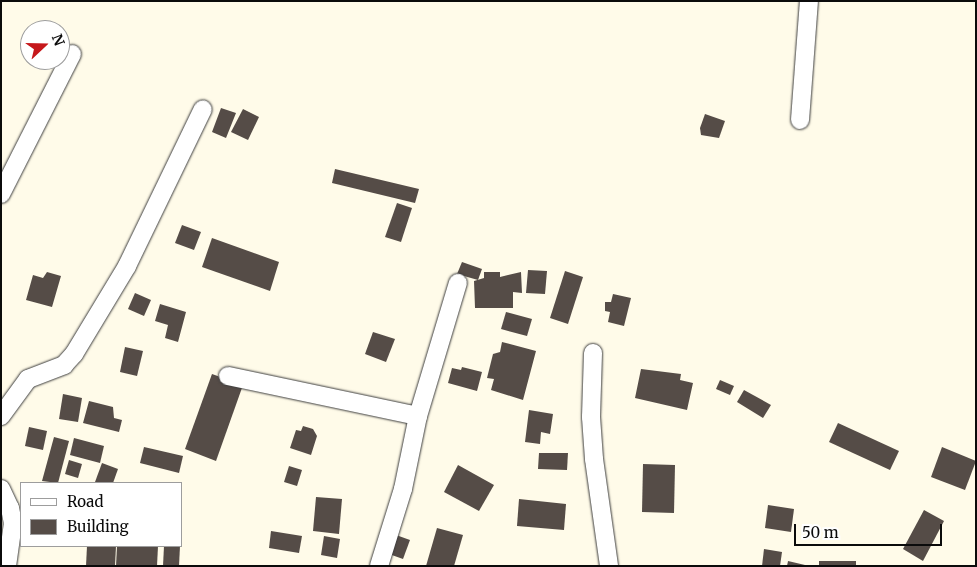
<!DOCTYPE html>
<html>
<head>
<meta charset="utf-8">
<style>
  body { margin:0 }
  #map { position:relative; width:977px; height:567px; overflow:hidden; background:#fffbe9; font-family:Merriweather,serif }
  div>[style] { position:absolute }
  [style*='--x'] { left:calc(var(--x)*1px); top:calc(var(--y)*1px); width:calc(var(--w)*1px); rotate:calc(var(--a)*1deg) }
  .building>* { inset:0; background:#554c47 }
  .roads { filter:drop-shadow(0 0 1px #3e3e3e) drop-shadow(0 0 1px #3e3e3e) }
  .minor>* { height:18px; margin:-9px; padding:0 9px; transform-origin:9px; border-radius:9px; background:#fff }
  span { translate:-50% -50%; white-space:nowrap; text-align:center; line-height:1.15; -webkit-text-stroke:5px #fff; paint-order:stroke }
  .frame { position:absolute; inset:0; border:2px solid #0b0b0b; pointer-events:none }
  .legend { position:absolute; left:20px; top:482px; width:162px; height:65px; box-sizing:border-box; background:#fff; border:1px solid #9d9d9d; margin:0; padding:6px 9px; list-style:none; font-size:15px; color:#0b0b0b }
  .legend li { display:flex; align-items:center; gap:10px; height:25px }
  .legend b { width:25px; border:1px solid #9d9d9d }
  .north { position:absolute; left:20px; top:20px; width:50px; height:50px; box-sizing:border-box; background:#fff; border:1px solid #9d9d9d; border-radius:50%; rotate:69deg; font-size:14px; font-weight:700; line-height:20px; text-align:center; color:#0b0b0b }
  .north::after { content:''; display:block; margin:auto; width:18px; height:22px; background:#c6181b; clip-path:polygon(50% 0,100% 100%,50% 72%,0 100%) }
  .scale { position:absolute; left:794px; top:524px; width:148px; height:22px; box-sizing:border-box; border:2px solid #0b0b0b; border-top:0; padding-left:6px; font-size:15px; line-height:18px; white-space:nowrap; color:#0b0b0b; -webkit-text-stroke:4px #fff; paint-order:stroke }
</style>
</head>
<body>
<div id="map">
  <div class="building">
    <i style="clip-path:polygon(221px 108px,236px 113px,226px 138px,212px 132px)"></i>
    <i style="clip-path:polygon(243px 109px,259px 117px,248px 140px,231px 132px)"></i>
    <i style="clip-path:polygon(705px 114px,725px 121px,719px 138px,701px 135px,700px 128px)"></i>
    <i style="clip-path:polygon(335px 169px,419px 189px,415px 203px,332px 183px)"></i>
    <i style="clip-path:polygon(397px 203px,412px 208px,401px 242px,385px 237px)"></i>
    <i style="clip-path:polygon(182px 225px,201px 232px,194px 250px,175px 243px)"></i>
    <i style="clip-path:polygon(212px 238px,279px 262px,270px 291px,202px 267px)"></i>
    <i style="clip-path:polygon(462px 262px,482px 269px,478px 280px,457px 274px)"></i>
    <i style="clip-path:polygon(528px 270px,547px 271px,545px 294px,526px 293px)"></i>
    <i style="clip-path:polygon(565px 271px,583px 277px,568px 324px,550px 318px)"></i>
    <i style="clip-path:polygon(47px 272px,61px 276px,52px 307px,26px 300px,33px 275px,43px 278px)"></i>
    <i style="clip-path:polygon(484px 272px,500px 272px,500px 277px,521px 272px,522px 293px,513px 292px,513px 308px,475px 308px,474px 281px,484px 278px)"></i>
    <i style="clip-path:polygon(135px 293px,151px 300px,144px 316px,128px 309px)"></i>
    <i style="clip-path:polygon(613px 294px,631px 298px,624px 326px,608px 322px,610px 312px,605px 311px,605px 302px,611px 302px)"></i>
    <i style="clip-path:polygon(160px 304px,186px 312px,178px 342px,165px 338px,168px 325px,155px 321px)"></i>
    <i style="clip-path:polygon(506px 312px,532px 319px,527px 336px,501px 329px)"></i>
    <i style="clip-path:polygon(373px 332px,395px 339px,386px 362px,365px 354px)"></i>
    <i style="clip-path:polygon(502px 342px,536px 351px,523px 400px,491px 390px,494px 379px,487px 378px,493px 354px,500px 352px)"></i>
    <i style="clip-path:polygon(125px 347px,143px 351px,137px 376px,120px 372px)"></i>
    <i style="clip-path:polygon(462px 367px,482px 372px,477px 391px,448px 383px,452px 368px,461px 370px)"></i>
    <i style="clip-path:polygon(641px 369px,681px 374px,680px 380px,693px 383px,687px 410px,635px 398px)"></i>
    <i style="clip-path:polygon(212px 374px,243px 385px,216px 461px,185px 449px)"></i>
    <i style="clip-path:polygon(720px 380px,734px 386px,730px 395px,716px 389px)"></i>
    <i style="clip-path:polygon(744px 390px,771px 405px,763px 418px,737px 402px)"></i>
    <i style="clip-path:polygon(63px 394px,82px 398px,78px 422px,59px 419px)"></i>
    <i style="clip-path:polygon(89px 401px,113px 407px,114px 418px,122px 420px,119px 432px,83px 423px)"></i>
    <i style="clip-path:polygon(529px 410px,553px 414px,550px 434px,541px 432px,540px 444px,525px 442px)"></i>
    <i style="clip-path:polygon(838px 423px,899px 451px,890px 470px,829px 442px)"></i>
    <i style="clip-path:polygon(303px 426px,313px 429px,317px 436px,311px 455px,290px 448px,296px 430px,301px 431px)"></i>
    <i style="clip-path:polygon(29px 427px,47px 431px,43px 450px,25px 446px)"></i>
    <i style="clip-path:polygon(54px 437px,69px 441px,58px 483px,42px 481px)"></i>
    <i style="clip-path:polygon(74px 438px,104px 446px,100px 463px,70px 455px)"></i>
    <i style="clip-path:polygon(144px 447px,183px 456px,179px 473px,140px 463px)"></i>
    <i style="clip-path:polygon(942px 447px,976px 461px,965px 490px,931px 477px)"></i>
    <i style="clip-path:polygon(539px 453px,568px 453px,567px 470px,538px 469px)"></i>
    <i style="clip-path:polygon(69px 460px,82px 464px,78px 478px,65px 474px)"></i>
    <i style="clip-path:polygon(102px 463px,118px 469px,113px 483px,95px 482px)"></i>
    <i style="clip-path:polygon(643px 464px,675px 465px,674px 513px,642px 512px)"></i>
    <i style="clip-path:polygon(458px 465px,494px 485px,479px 511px,444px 492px)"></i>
    <i style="clip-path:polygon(289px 466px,302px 470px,297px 486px,284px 482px)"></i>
    <i style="clip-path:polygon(316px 497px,342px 499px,339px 534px,313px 531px)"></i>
    <i style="clip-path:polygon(519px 499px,566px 504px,564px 530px,517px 526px)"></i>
    <i style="clip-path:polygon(768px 505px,794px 509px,791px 532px,765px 528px)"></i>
    <i style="clip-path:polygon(924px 510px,944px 521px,923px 561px,903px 549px)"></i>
    <i style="clip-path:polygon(437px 528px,463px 535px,454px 566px,426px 566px)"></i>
    <i style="clip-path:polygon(271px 531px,302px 536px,299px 553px,269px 548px)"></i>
    <i style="clip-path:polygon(396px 535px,410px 540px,403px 559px,389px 554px)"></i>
    <i style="clip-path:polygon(324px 536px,340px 539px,337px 558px,321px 555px)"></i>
    <i style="clip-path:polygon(87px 546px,116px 546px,115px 566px,86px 566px)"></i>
    <i style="clip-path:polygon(117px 546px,158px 546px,157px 566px,116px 566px)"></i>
    <i style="clip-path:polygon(164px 546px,180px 546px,179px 566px,163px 566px)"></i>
    <i style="clip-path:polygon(764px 549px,782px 552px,780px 566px,762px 566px)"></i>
    <i style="clip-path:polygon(788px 561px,805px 565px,805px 566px,787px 566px)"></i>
    <i style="clip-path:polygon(819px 561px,856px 561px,856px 566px,819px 566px)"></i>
  </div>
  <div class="roads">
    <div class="minor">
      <i style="--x:800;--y:120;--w:119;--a:-85.7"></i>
      <i style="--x:1;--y:194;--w:157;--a:-63.1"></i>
      <i style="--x:593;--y:353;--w:64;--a:91.8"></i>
      <i style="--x:591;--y:417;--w:42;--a:85.9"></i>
      <i style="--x:594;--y:459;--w:108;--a:82"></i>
      <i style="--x:228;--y:376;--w:194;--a:11.9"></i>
      <i style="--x:1;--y:416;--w:46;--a:-53.9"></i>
      <i style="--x:28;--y:379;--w:39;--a:-21"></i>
      <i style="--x:64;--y:365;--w:15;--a:-48"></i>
      <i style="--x:74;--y:354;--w:103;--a:-58.9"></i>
      <i style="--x:127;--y:266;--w:174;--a:-64.2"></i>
      <i style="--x:1;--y:489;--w:21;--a:65"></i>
      <i style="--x:10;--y:508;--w:15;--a:79"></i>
      <i style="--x:13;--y:523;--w:43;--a:97.9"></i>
      <i style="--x:379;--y:566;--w:81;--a:-72.7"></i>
      <i style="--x:403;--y:489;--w:75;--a:-78.4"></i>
      <i style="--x:418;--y:416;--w:139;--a:-73.3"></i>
    </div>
  </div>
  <div class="frame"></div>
  <ul class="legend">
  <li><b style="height:6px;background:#fff"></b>Road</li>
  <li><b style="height:14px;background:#554c47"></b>Building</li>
  </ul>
  <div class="north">N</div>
  <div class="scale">50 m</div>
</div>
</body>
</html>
